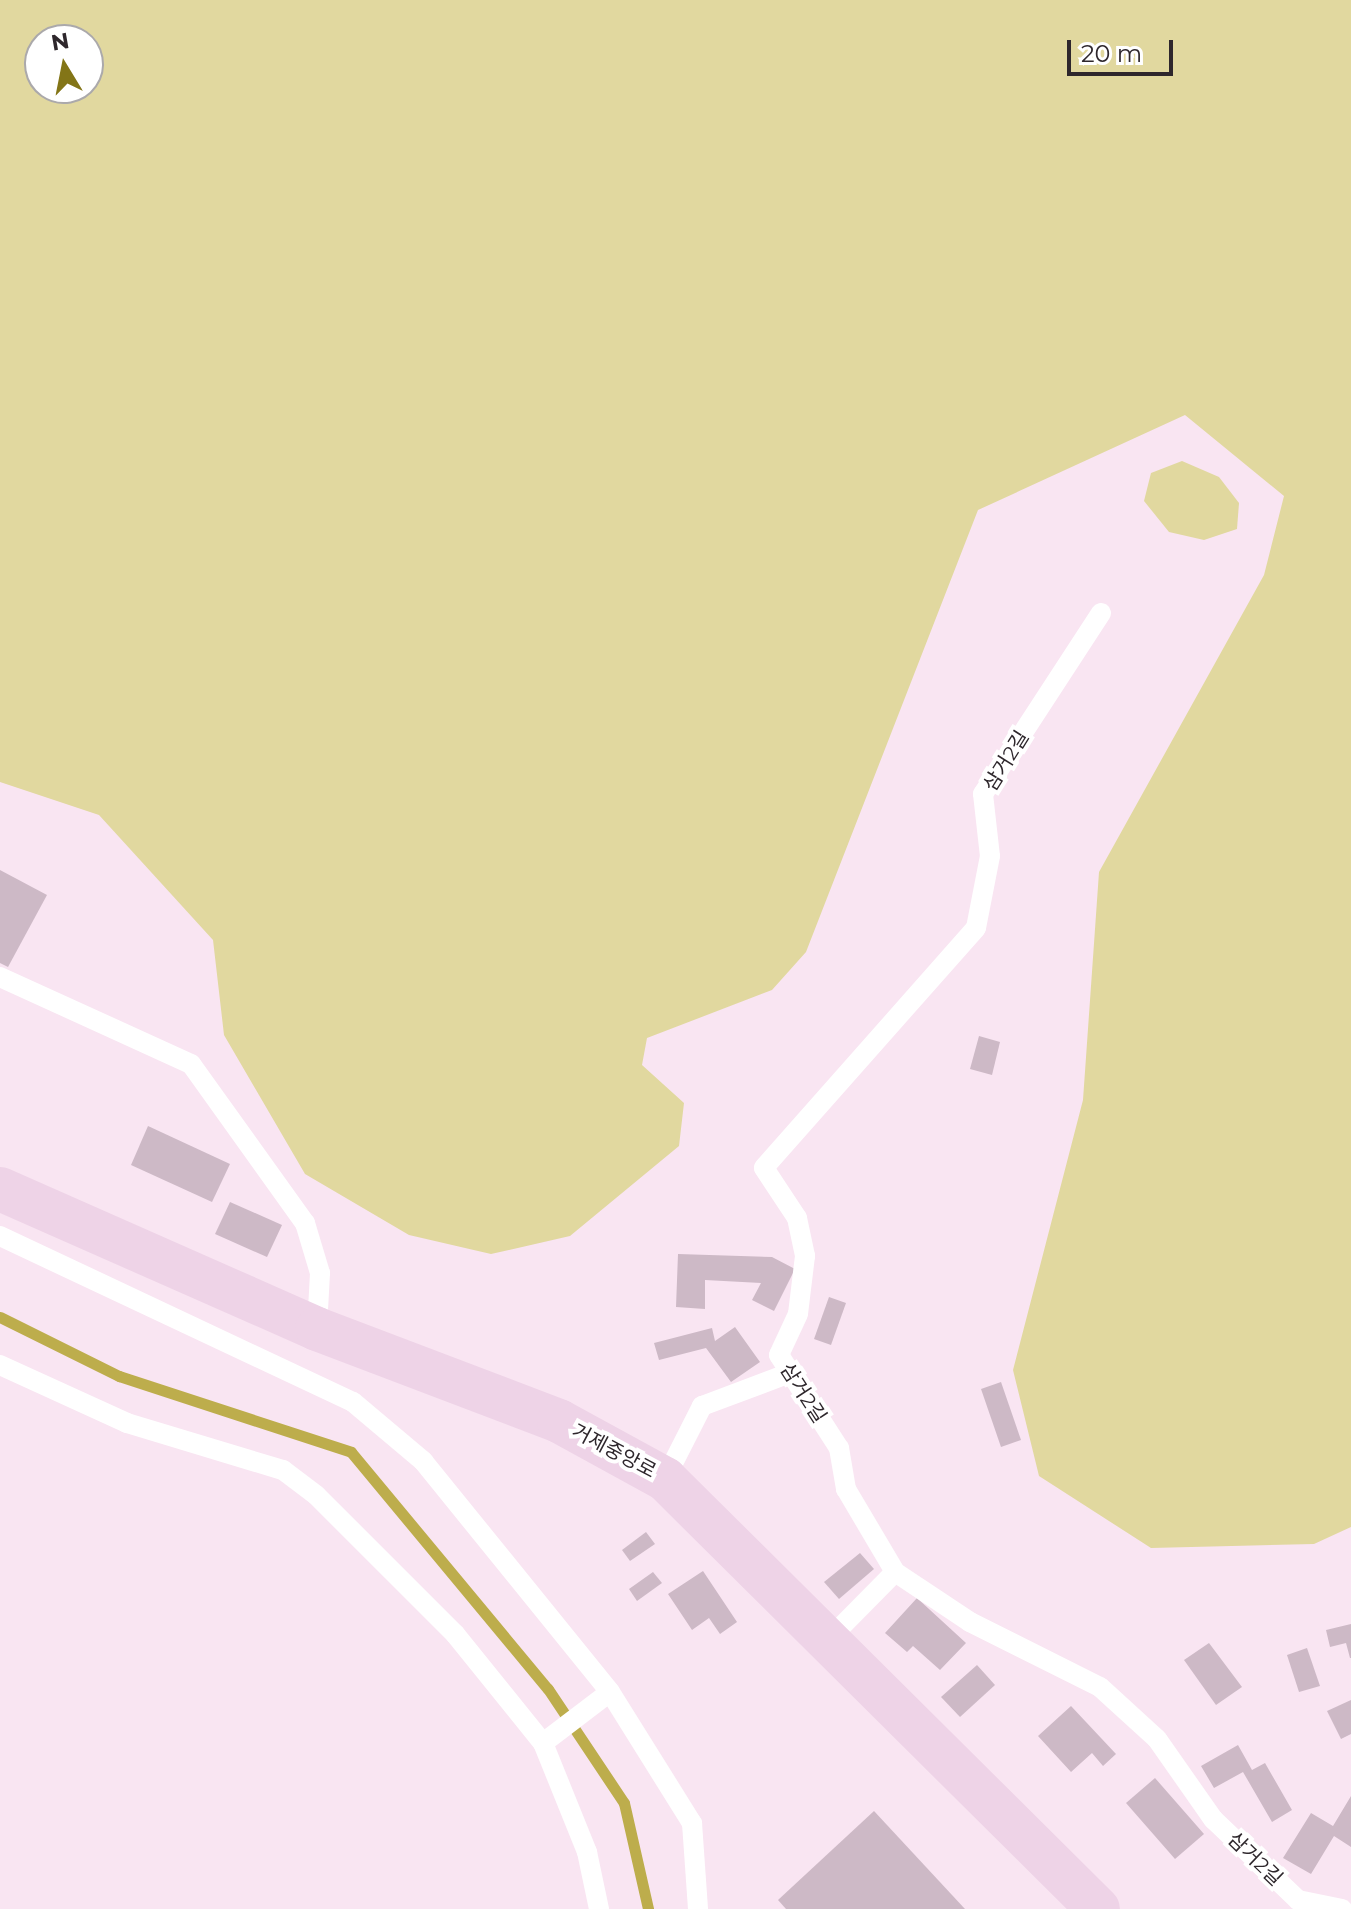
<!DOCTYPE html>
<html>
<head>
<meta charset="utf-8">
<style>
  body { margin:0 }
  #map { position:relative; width:1351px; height:1909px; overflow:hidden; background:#f9e5f2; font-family:Montserrat,"Noto Sans KR",sans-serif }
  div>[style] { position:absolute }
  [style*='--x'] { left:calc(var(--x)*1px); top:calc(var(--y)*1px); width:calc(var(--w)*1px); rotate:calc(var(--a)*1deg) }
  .green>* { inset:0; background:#e1d89f }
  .stream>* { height:11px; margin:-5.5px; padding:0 5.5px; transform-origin:5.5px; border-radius:5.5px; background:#bdad4c }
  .building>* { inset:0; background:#cdb9c6 }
  .service>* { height:20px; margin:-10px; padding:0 10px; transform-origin:10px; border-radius:10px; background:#fff }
  .secondary>* { height:44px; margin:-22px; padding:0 22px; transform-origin:22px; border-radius:22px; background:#eed3e7 }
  span { translate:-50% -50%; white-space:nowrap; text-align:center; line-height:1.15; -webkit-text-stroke:8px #fff; paint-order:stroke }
  .street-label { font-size:20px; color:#2e272c }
  .north { position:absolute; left:24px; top:24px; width:80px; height:80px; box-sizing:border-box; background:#fff; border:2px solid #aba9ab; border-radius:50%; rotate:350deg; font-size:22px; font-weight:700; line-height:32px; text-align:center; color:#2e272c }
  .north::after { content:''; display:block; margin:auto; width:28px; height:36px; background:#837517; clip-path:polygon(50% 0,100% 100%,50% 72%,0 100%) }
  .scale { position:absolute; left:1067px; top:40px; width:106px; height:36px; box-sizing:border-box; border:4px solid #2e272c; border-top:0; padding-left:10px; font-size:24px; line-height:28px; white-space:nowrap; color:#2e272c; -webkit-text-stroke:6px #fff; paint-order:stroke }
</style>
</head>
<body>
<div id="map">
  <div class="green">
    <i style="clip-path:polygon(evenodd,0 0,1351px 0,1351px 1527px,1314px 1544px,1151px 1548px,1039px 1476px,1013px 1370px,1083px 1100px,1099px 872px,1264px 575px,1284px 496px,1185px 415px,978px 510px,806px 952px,772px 990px,647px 1038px,642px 1065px,684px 1103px,679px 1146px,570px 1236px,491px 1254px,409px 1235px,305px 1174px,224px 1035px,213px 940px,99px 815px,0 782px,0 0,88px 40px,88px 88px,40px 88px,40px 40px,88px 40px)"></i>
    <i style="clip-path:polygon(1182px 461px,1219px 477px,1239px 503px,1237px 529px,1204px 540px,1169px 532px,1144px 501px,1151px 473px)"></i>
  </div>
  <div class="stream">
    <i style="--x:0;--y:1317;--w:133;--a:26.4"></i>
    <i style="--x:119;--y:1376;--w:244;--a:18.1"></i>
    <i style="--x:351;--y:1452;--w:308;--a:50.3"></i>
    <i style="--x:548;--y:1689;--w:137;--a:56.3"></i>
    <i style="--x:624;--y:1803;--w:109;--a:77.2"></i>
  </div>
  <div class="building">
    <i style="clip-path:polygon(0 870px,47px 895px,8px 967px,0 963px)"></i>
    <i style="clip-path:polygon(979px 1036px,1000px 1042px,992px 1075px,970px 1069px)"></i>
    <i style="clip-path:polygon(148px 1126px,230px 1164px,212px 1202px,131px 1165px)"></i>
    <i style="clip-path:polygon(230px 1202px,282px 1225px,267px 1257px,215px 1234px)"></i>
    <i style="clip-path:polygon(678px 1254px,772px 1257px,795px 1269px,774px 1311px,752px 1300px,761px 1283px,705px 1280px,705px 1309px,676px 1307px)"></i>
    <i style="clip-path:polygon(829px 1297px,846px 1303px,831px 1345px,814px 1339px)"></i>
    <i style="clip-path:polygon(735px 1327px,760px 1362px,731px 1382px,706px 1348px,659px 1360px,654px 1343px,712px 1328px,715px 1341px)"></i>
    <i style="clip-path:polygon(1001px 1382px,1021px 1440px,1001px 1447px,981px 1389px)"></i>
    <i style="clip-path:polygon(646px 1532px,655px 1544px,630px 1561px,622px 1550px)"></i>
    <i style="clip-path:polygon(860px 1553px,874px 1569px,839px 1599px,824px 1582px)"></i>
    <i style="clip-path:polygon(703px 1571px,737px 1622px,720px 1634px,709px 1618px,692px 1630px,668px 1594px)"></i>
    <i style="clip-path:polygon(653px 1572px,662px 1583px,637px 1601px,629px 1589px)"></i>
    <i style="clip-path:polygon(917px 1598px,966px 1643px,940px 1670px,913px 1646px,907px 1652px,885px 1633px)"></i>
    <i style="clip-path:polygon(1351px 1624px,1351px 1658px,1350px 1658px,1346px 1643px,1330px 1647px,1326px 1630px)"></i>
    <i style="clip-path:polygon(1209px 1643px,1242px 1687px,1216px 1705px,1184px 1660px)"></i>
    <i style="clip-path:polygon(1307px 1648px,1320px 1686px,1299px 1692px,1287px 1655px)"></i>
    <i style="clip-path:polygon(977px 1665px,995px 1685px,960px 1717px,941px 1697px)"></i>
    <i style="clip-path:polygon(1351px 1700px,1351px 1734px,1341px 1739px,1327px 1711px)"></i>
    <i style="clip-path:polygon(1071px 1706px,1116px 1754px,1103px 1766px,1092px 1753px,1071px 1772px,1038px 1736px)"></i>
    <i style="clip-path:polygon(1238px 1745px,1252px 1770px,1265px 1763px,1292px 1810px,1272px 1822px,1243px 1772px,1214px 1788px,1201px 1766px)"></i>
    <i style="clip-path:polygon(1155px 1778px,1204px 1834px,1175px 1859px,1126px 1803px)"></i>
    <i style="clip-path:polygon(1351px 1796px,1351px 1847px,1334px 1836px,1311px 1874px,1283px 1858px,1311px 1813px,1333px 1826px)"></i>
    <i style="clip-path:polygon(874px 1811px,965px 1909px,786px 1909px,778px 1900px)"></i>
  </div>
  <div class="service">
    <i style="--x:1101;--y:613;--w:216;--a:123.1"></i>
    <i style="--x:983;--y:794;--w:62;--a:83.6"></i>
    <i style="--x:990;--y:856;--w:73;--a:101"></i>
    <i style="--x:976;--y:928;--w:320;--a:131.5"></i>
    <i style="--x:764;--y:1168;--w:60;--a:56.6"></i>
    <i style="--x:797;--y:1218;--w:39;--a:78"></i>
    <i style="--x:805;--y:1256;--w:58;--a:96.9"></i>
    <i style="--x:798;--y:1314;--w:45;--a:114.9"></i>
    <i style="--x:779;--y:1355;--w:111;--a:57.2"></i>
    <i style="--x:839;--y:1448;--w:42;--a:80.3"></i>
    <i style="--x:846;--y:1489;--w:96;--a:59.4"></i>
    <i style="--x:895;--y:1572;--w:90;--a:33.7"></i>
    <i style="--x:970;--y:1622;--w:145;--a:26.6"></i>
    <i style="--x:1100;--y:1687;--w:77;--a:42.4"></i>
    <i style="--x:1157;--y:1739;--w:98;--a:55"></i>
    <i style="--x:1213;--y:1819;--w:117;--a:43.6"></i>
    <i style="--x:1298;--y:1900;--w:45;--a:11.6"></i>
    <i style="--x:0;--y:977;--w:210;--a:24.5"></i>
    <i style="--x:191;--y:1064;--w:196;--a:54.4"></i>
    <i style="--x:305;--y:1223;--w:52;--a:73.3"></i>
    <i style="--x:320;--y:1273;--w:56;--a:93.1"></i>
    <i style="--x:0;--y:1236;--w:390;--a:25.2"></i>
    <i style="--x:353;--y:1402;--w:92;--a:40.1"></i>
    <i style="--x:423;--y:1461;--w:297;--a:51"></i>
    <i style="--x:610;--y:1692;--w:155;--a:58"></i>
    <i style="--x:692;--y:1823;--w:86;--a:86"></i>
    <i style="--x:0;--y:1365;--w:140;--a:24.5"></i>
    <i style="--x:127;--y:1423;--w:163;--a:16.8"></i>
    <i style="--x:283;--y:1470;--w:41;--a:37.1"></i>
    <i style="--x:316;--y:1495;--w:197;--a:45"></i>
    <i style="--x:455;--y:1634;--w:140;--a:51.1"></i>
    <i style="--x:543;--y:1743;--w:118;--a:68"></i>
    <i style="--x:587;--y:1852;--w:58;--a:78.1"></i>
    <i style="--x:665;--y:1479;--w:82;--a:-63.1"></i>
    <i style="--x:702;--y:1406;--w:94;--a:-20.6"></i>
    <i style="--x:826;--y:1642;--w:98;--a:-45.4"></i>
    <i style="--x:543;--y:1743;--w:84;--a:-37.3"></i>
  </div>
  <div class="secondary">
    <i style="--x:0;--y:1189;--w:347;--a:23.8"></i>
    <i style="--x:317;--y:1329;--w:259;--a:20.8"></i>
    <i style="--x:559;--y:1421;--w:121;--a:28.7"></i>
    <i style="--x:665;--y:1479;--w:610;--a:44.8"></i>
  </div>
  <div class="street-label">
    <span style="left:1006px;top:761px;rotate:-58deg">삼거2길</span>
    <span style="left:803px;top:1393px;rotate:57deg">삼거2길</span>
    <span style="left:614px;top:1451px;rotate:28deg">거제중앙로</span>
    <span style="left:1255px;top:1859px;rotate:44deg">삼거2길</span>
  </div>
  <div class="north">N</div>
  <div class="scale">20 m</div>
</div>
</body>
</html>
